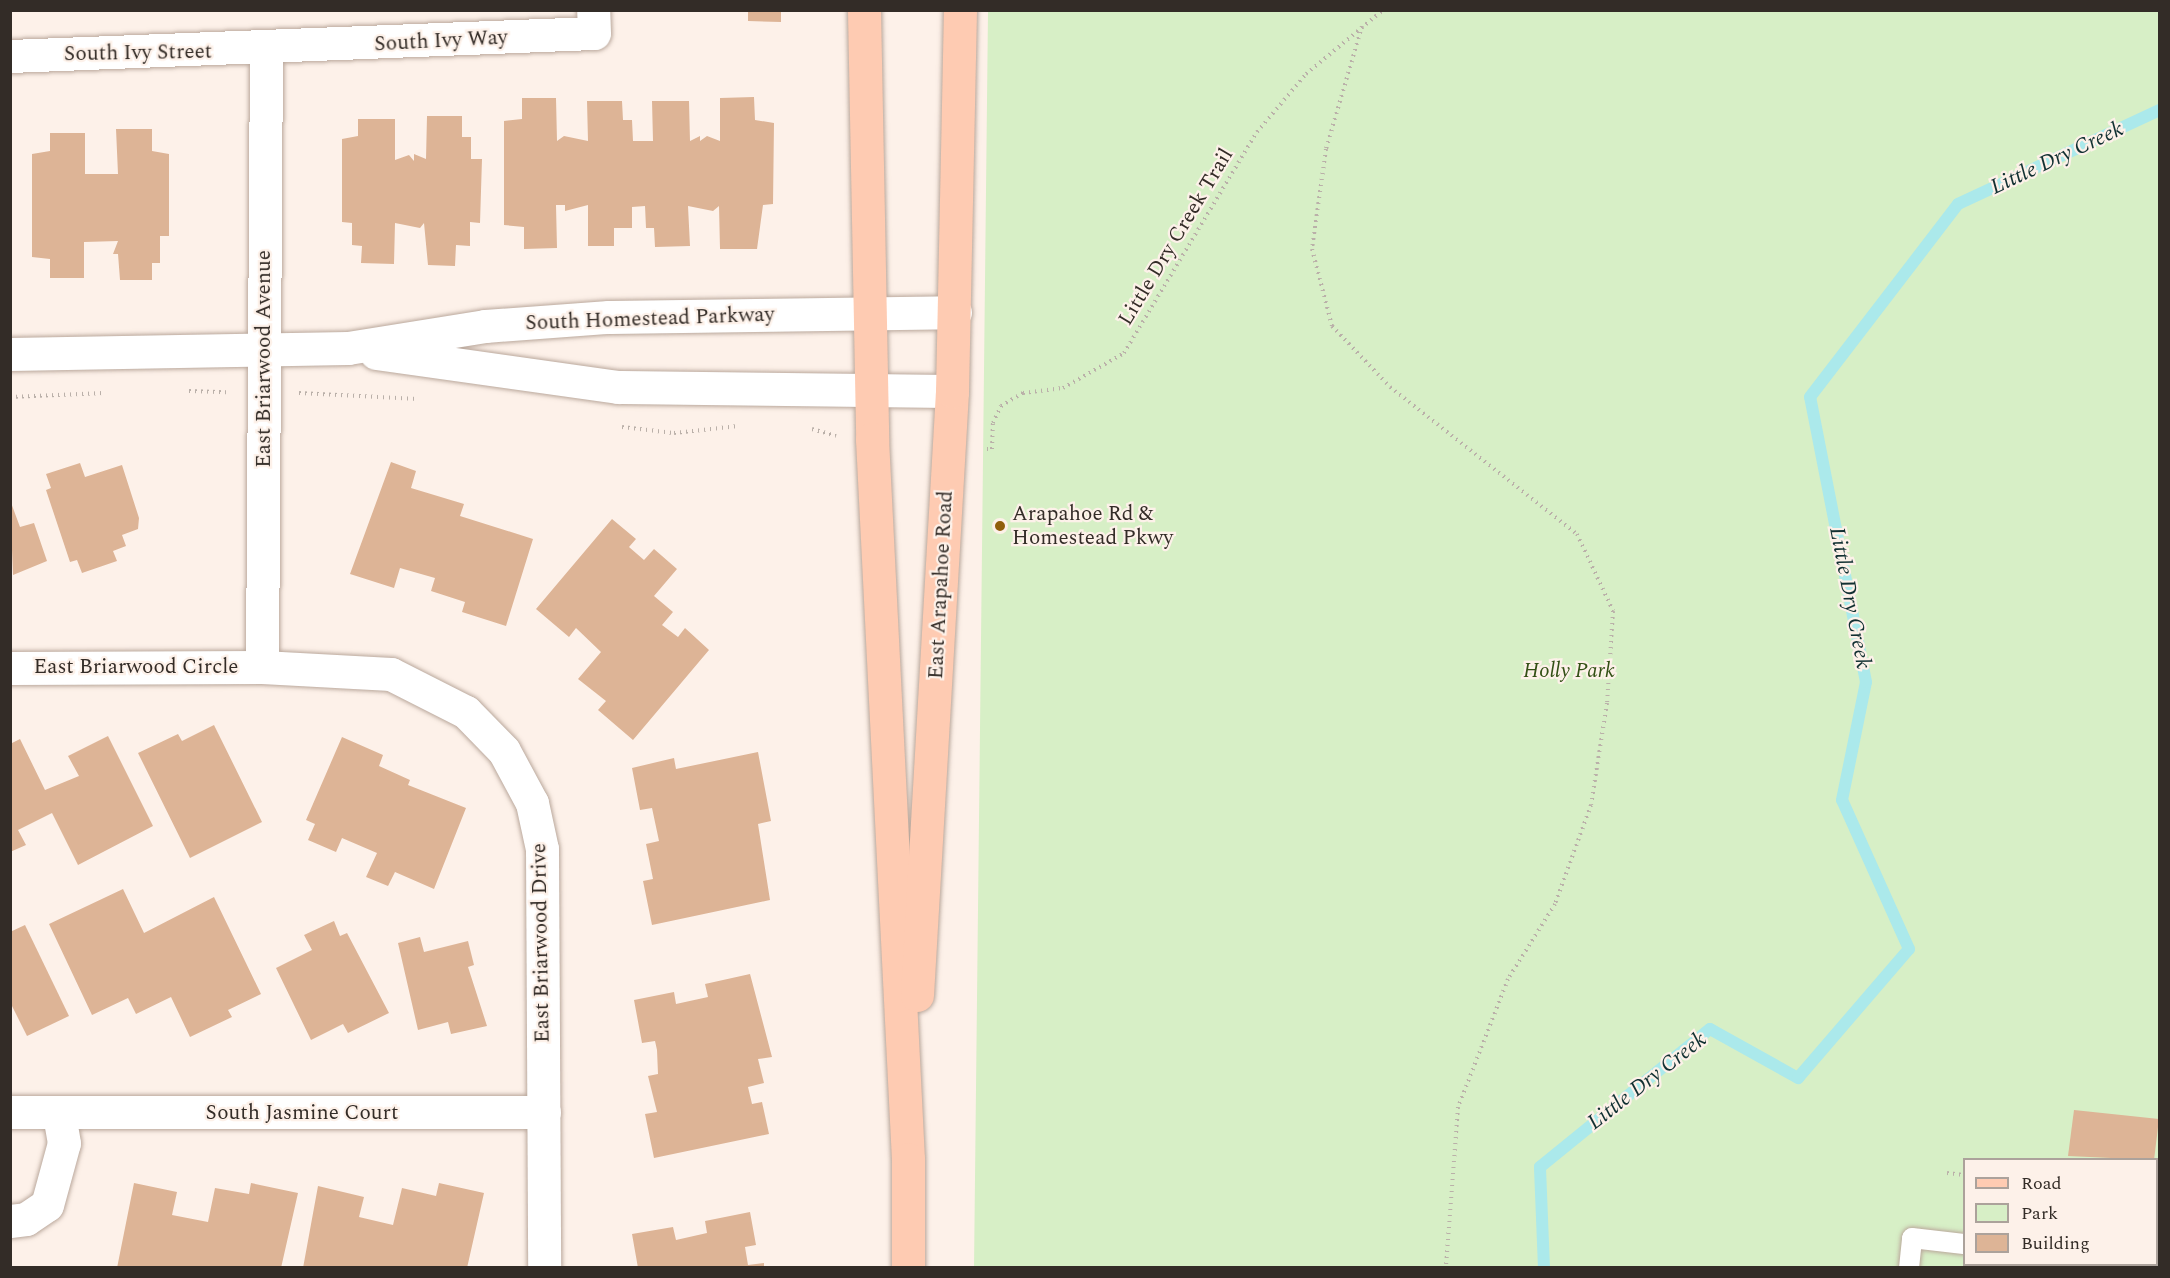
<!DOCTYPE html>
<html>
<head>
<meta charset="utf-8">
<style>
  body { margin:0 }
  #map { position:relative; width:2170px; height:1278px; overflow:hidden; background:#fdf1e9; font-family:Spectral,serif }
  div>[style] { position:absolute }
  [style*='--x'] { left:calc(var(--x)*1px); top:calc(var(--y)*1px); width:calc(var(--w)*1px); rotate:calc(var(--a)*1deg) }
  .green>* { inset:0; background:#d7efc6 }
  .stream>* { height:12px; margin:-6px; padding:0 6px; transform-origin:6px; border-radius:6px; background:#abe9eb }
  .building>* { inset:0; background:#ddb496 }
  .path>* { height:4px; margin-top:-2px; transform-origin:0; background:repeating-linear-gradient(90deg,#bab0a9 0 1.5px,transparent 0 6px) }
  .roads { filter:drop-shadow(0 0 2px #baa89c) drop-shadow(0 0 2px #baa89c) }
  .lane>* { height:20px; margin:-10px; padding:0 10px; transform-origin:10px; border-radius:10px; background:#fff }
  .street>* { height:33px; margin:-16.5px; padding:0 16.5px; transform-origin:16.5px; border-radius:16.5px; background:#fff }
  .primary>* { height:33px; margin:-16.5px; padding:0 16.5px; transform-origin:16.5px; border-radius:16.5px; background:#fecbb2 }
  .dots>* { width:16px; height:16px; translate:-50% -50%; box-sizing:border-box; border:3px solid #fdf1e9; border-radius:50% }
  span { translate:-50% -50%; white-space:nowrap; text-align:center; line-height:1.15; -webkit-text-stroke:4.5px #fdf1e9; paint-order:stroke }
  .street-label { font-size:21px; color:#332c27 }
  .poi-label { font-size:21px; color:#332c27 }
  .left { translate:0 -50%; text-align:left }
  .park-label { font-size:21px; color:#335015; font-style:italic }
  .water-label { font-size:22px; color:#113032; font-style:italic }
  .frame { position:absolute; inset:0; border:12px solid #332c27; pointer-events:none }
  .legend { position:absolute; left:1963px; top:1158px; width:195px; height:108px; box-sizing:border-box; background:#fdf1e9; border:2px solid #aca29b; margin:0; padding:8px 10px; list-style:none; font-size:18px; color:#332c27 }
  .legend li { display:flex; align-items:center; gap:12px; height:30px }
  .legend b { width:30px; border:2px solid #aca29b }
</style>
</head>
<body>
<div id="map">
  <div class="green">
    <i style="clip-path:polygon(evenodd,988px 11px,2159px 11px,2159px 1267px,974px 1268px,988px 11px,1964px 1160px,2156px 1160px,2156px 1264px,1964px 1264px,1964px 1160px)"></i>
  </div>
  <div class="stream">
    <i style="--x:1544;--y:1268;--w:101;--a:-92.3"></i>
    <i style="--x:1540;--y:1167;--w:219;--a:-39.1"></i>
    <i style="--x:1710;--y:1029;--w:101;--a:29.1"></i>
    <i style="--x:1798;--y:1078;--w:170;--a:-49.3"></i>
    <i style="--x:1909;--y:949;--w:163;--a:-114.2"></i>
    <i style="--x:1842;--y:800;--w:120;--a:-78.5"></i>
    <i style="--x:1866;--y:682;--w:290;--a:-101.1"></i>
    <i style="--x:1810;--y:397;--w:243;--a:-52.5"></i>
    <i style="--x:1958;--y:204;--w:223;--a:-25"></i>
  </div>
  <div class="building">
    <i style="clip-path:polygon(748px 10px,781px 10px,781px 22px,748px 21px)"></i>
    <i style="clip-path:polygon(754px 97px,755px 120px,774px 123px,773px 204px,763px 205px,757px 249px,720px 249px,719px 206px,713px 211px,688px 206px,690px 246px,655px 247px,654px 228px,646px 228px,645px 206px,632px 207px,632px 228px,614px 228px,614px 246px,588px 246px,588px 205px,565px 211px,565px 205px,556px 205px,557px 248px,524px 249px,524px 227px,504px 225px,504px 121px,522px 119px,522px 98px,556px 98px,557px 141px,564px 136px,588px 141px,587px 101px,622px 101px,623px 120px,632px 120px,633px 141px,653px 141px,652px 101px,689px 101px,690px 141px,700px 136px,700px 141px,707px 136px,720px 141px,720px 98px)"></i>
    <i style="clip-path:polygon(427px 116px,462px 116px,462px 137px,471px 137px,471px 159px,482px 159px,480px 223px,470px 222px,470px 246px,456px 245px,455px 266px,428px 265px,424px 223px,420px 228px,395px 223px,394px 264px,361px 263px,362px 246px,352px 245px,352px 223px,342px 222px,342px 139px,358px 136px,358px 119px,395px 119px,395px 160px,409px 155px,414px 161px,414px 154px,426px 159px)"></i>
    <i style="clip-path:polygon(116px 129px,152px 129px,152px 151px,169px 154px,169px 236px,160px 236px,160px 263px,152px 263px,152px 280px,120px 280px,118px 254px,113px 254px,118px 241px,84px 242px,84px 278px,50px 278px,50px 259px,32px 257px,32px 154px,50px 151px,50px 133px,85px 133px,85px 174px,118px 174px)"></i>
    <i style="clip-path:polygon(391px 462px,416px 471px,411px 488px,464px 504px,460px 516px,533px 539px,506px 626px,462px 612px,465px 602px,431px 591px,435px 578px,400px 568px,394px 588px,350px 574px)"></i>
    <i style="clip-path:polygon(80px 463px,85px 477px,122px 465px,139px 518px,138px 529px,122px 535px,126px 546px,113px 551px,117px 561px,82px 573px,77px 560px,70px 562px,46px 490px,51px 488px,46px 474px)"></i>
    <i style="clip-path:polygon(10px 500px,20px 527px,34px 523px,47px 561px,13px 575px)"></i>
    <i style="clip-path:polygon(612px 519px,636px 539px,629px 547px,644px 560px,654px 549px,677px 569px,654px 596px,673px 612px,662px 625px,678px 637px,685px 628px,709px 650px,633px 740px,598px 710px,606px 701px,578px 679px,601px 652px,576px 628px,569px 637px,536px 609px)"></i>
    <i style="clip-path:polygon(214px 725px,262px 822px,190px 858px,138px 753px,178px 734px,182px 741px)"></i>
    <i style="clip-path:polygon(108px 736px,153px 826px,78px 865px,52px 813px,18px 830px,26px 845px,10px 852px,10px 744px,20px 739px,45px 790px,79px 776px,68px 756px)"></i>
    <i style="clip-path:polygon(342px 737px,383px 755px,379px 766px,410px 780px,408px 785px,466px 808px,434px 889px,395px 872px,388px 886px,366px 877px,377px 853px,342px 838px,336px 852px,308px 840px,315px 824px,306px 820px)"></i>
    <i style="clip-path:polygon(758px 752px,771px 821px,758px 824px,770px 900px,652px 925px,643px 881px,653px 879px,646px 844px,659px 841px,652px 808px,640px 810px,632px 768px,674px 758px,676px 769px)"></i>
    <i style="clip-path:polygon(123px 889px,144px 933px,214px 897px,261px 994px,228px 1010px,232px 1017px,190px 1037px,171px 997px,136px 1014px,128px 998px,92px 1015px,49px 924px)"></i>
    <i style="clip-path:polygon(334px 921px,340px 936px,347px 933px,389px 1013px,348px 1033px,343px 1024px,311px 1040px,276px 968px,312px 950px,304px 935px)"></i>
    <i style="clip-path:polygon(25px 925px,69px 1016px,27px 1036px,10px 1002px,10px 932px)"></i>
    <i style="clip-path:polygon(420px 937px,424px 952px,468px 941px,474px 965px,468px 967px,487px 1026px,451px 1034px,448px 1022px,418px 1030px,398px 943px)"></i>
    <i style="clip-path:polygon(750px 974px,772px 1057px,758px 1059px,764px 1083px,748px 1087px,752px 1104px,762px 1102px,769px 1134px,654px 1158px,645px 1114px,657px 1112px,648px 1076px,658px 1074px,657px 1050px,655px 1041px,642px 1043px,634px 1000px,674px 992px,676px 1004px,708px 997px,705px 984px)"></i>
    <i style="clip-path:polygon(2074px 1110px,2159px 1119px,2154px 1160px,2068px 1156px)"></i>
    <i style="clip-path:polygon(134px 1183px,177px 1192px,172px 1215px,208px 1222px,215px 1188px,249px 1194px,251px 1183px,298px 1193px,281px 1268px,117px 1268px)"></i>
    <i style="clip-path:polygon(439px 1183px,484px 1193px,467px 1268px,303px 1268px,318px 1186px,364px 1197px,359px 1217px,393px 1225px,402px 1188px,436px 1196px)"></i>
    <i style="clip-path:polygon(750px 1212px,756px 1245px,745px 1247px,748px 1265px,764px 1263px,764px 1268px,638px 1268px,632px 1234px,673px 1227px,676px 1240px,707px 1233px,705px 1221px)"></i>
  </div>
  <div class="path">
    <i style="--x:1362;--y:26;--w:128;--a:106.3"></i>
    <i style="--x:1326;--y:149;--w:101;--a:98"></i>
    <i style="--x:1312;--y:249;--w:80;--a:75.4"></i>
    <i style="--x:1332;--y:326;--w:84;--a:46.4"></i>
    <i style="--x:1390;--y:387;--w:238;--a:38.2"></i>
    <i style="--x:1577;--y:534;--w:85;--a:64.9"></i>
    <i style="--x:1613;--y:611;--w:92;--a:93.7"></i>
    <i style="--x:1607;--y:703;--w:103;--a:98.9"></i>
    <i style="--x:1591;--y:805;--w:105;--a:110"></i>
    <i style="--x:1555;--y:904;--w:89;--a:122.1"></i>
    <i style="--x:1508;--y:979;--w:137;--a:111.3"></i>
    <i style="--x:1458;--y:1107;--w:161;--a:94.3"></i>
    <i style="--x:189;--y:391;--w:37;--a:2"></i>
    <i style="--x:299;--y:393;--w:119;--a:2.9"></i>
    <i style="--x:10;--y:397;--w:93;--a:-2.5"></i>
    <i style="--x:622;--y:427;--w:52;--a:6.6"></i>
    <i style="--x:674;--y:433;--w:65;--a:-6.1"></i>
    <i style="--x:812;--y:429;--w:25;--a:16"></i>
    <i style="--x:987;--y:449;--w:5;--a:0"></i>
    <i style="--x:992;--y:449;--w:26;--a:-88"></i>
    <i style="--x:993;--y:423;--w:19;--a:-65"></i>
    <i style="--x:1001;--y:406;--w:26;--a:-31"></i>
    <i style="--x:1023;--y:393;--w:40;--a:-7.1"></i>
    <i style="--x:1063;--y:388;--w:70;--a:-29.8"></i>
    <i style="--x:1124;--y:353;--w:258;--a:-59"></i>
    <i style="--x:1257;--y:132;--w:76;--a:-49.8"></i>
    <i style="--x:1306;--y:74;--w:100;--a:-39.7"></i>
    <i style="--x:2096;--y:1160;--w:1;--a:-90"></i>
    <i style="--x:1947;--y:1173;--w:17;--a:7"></i>
  </div>
  <div class="roads">
    <div class="lane">
      <i style="--x:2147;--y:1264;--w:13;--a:9"></i>
      <i style="--x:1909;--y:1268;--w:30;--a:-84"></i>
      <i style="--x:1912;--y:1238;--w:52;--a:6.6"></i>
    </div>
    <div class="street">
      <i style="--x:10;--y:56;--w:584;--a:-2.26"></i>
      <i style="--x:594;--y:33;--w:23;--a:-92"></i>
      <i style="--x:376;--y:353;--w:244;--a:8"></i>
      <i style="--x:618;--y:387;--w:334;--a:0.7"></i>
      <i style="--x:10;--y:354;--w:338;--a:-1"></i>
      <i style="--x:348;--y:348;--w:139;--a:-9.1"></i>
      <i style="--x:485;--y:326;--w:124;--a:-4.2"></i>
      <i style="--x:609;--y:317;--w:346;--a:-0.8"></i>
      <i style="--x:262;--y:667;--w:617;--a:-89.63"></i>
      <i style="--x:10;--y:668;--w:252;--a:-0.2"></i>
      <i style="--x:262;--y:667;--w:129;--a:3.1"></i>
      <i style="--x:391;--y:674;--w:84;--a:26.9"></i>
      <i style="--x:466;--y:712;--w:54;--a:45.7"></i>
      <i style="--x:504;--y:751;--w:59;--a:61.7"></i>
      <i style="--x:532;--y:803;--w:47;--a:77.7"></i>
      <i style="--x:542;--y:849;--w:419;--a:89.7"></i>
      <i style="--x:10;--y:1112;--w:534;--a:0"></i>
      <i style="--x:10;--y:1221;--w:16;--a:-7"></i>
      <i style="--x:26;--y:1219;--w:25;--a:-34"></i>
      <i style="--x:47;--y:1205;--w:64;--a:-74.7"></i>
      <i style="--x:64;--y:1143;--w:29;--a:-100"></i>
    </div>
    <div class="primary">
      <i style="--x:864;--y:10;--w:429;--a:88.9"></i>
      <i style="--x:872;--y:439;--w:721;--a:87.14"></i>
      <i style="--x:908;--y:1159;--w:109;--a:90"></i>
      <i style="--x:917;--y:995;--w:605;--a:-86.68"></i>
      <i style="--x:952;--y:391;--w:381;--a:-88.8"></i>
    </div>
  </div>
  <div class="dots">
    <i style="left:1000px;top:526px;background:#905f0c"></i>
  </div>
  <div class="street-label">
    <span style="left:441px;top:41px;rotate:-3deg">South Ivy Way</span>
    <span style="left:138px;top:53px;rotate:-1deg">South Ivy Street</span>
    <span style="left:1176px;top:237px;rotate:-59deg">Little Dry Creek Trail</span>
    <span style="left:650px;top:319px;rotate:-2deg">South Homestead Parkway</span>
    <span style="left:264px;top:359px;rotate:-90deg">East Briarwood Avenue</span>
    <span style="left:941px;top:585px;rotate:-87deg">East Arapahoe Road</span>
    <span style="left:136px;top:667px">East Briarwood Circle</span>
    <span style="left:541px;top:943px;rotate:-91deg">East Briarwood Drive</span>
    <span style="left:302px;top:1113px">South Jasmine Court</span>
  </div>
  <div class="poi-label">
    <span class="left" style="left:1012px;top:526px">Arapahoe Rd &amp;<br>Homestead Pkwy</span>
  </div>
  <div class="park-label">
    <span style="left:1569px;top:671px">Holly Park</span>
  </div>
  <div class="water-label">
    <span style="left:2057px;top:158px;rotate:-25deg">Little Dry Creek</span>
    <span style="left:1850px;top:598px;rotate:79deg">Little Dry Creek</span>
    <span style="left:1647px;top:1081px;rotate:-38deg">Little Dry Creek</span>
  </div>
  <div class="frame"></div>
  <ul class="legend">
  <li><b style="height:8px;background:#fecbb2"></b>Road</li>
  <li><b style="height:16px;background:#d7efc6"></b>Park</li>
  <li><b style="height:16px;background:#ddb496"></b>Building</li>
  </ul>
</div>
</body>
</html>
